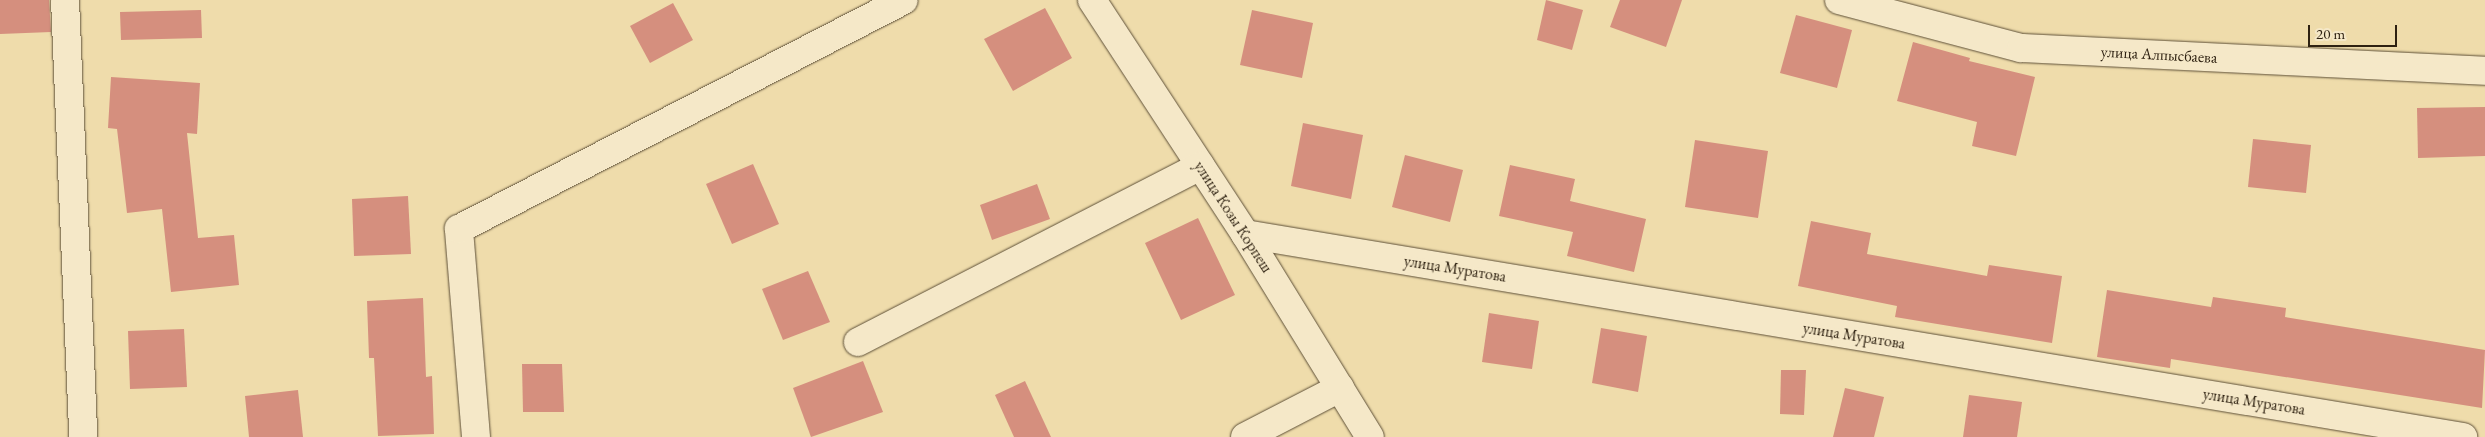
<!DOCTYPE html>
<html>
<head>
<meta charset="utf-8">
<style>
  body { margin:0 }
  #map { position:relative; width:2485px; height:437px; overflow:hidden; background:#efdcab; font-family:"EB Garamond",serif }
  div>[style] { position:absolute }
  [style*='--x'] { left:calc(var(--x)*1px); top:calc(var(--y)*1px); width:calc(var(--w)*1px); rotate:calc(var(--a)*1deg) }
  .building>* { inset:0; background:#d58f7e }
  .roads { filter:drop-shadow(0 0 1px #5e5038) drop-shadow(0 0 1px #5e5038) }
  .minor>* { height:28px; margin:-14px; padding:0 14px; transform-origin:14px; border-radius:14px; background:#f5e8c8 }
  span { translate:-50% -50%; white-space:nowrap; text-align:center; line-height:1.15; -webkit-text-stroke:4.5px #f5e8c8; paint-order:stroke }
  .street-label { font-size:16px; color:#2e2111 }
  .scale { position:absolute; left:2308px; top:25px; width:89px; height:22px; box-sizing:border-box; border:2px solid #2e2111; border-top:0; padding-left:6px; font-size:15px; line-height:18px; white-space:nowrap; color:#2e2111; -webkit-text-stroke:4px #f5e8c8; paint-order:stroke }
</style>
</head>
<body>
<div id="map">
  <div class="building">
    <i style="clip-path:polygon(0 0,49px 0,51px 32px,0 34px)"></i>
    <i style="clip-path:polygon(1546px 0,1583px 10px,1572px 50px,1537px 40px)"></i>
    <i style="clip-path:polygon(1620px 0,1682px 0,1666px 47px,1610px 27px)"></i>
    <i style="clip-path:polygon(673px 3px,693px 40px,650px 63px,630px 26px)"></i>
    <i style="clip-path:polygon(1045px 8px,1072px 58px,1013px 91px,984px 39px)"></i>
    <i style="clip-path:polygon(201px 10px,202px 38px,121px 40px,120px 12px)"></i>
    <i style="clip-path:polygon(1252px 10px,1313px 23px,1302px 78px,1240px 65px)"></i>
    <i style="clip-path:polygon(1796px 15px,1852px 30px,1837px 88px,1780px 73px)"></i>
    <i style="clip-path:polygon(1913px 42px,1970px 58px,1969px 61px,2035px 77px,2016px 156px,1972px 146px,1977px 122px,1897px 101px)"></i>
    <i style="clip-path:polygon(111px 77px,200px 83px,197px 134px,187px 133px,198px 238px,234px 235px,239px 285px,171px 292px,162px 209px,127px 213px,117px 129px,108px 128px)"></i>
    <i style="clip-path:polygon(2485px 107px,2485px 156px,2418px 158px,2417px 108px)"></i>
    <i style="clip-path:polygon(1303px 123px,1363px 135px,1351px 199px,1291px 186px)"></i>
    <i style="clip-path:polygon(2253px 139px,2311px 145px,2306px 193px,2248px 187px)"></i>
    <i style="clip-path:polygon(1695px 140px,1768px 151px,1758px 218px,1685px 207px)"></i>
    <i style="clip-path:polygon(1405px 155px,1463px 170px,1450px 222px,1392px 207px)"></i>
    <i style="clip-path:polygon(753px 164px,779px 224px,732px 244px,706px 184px)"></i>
    <i style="clip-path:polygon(1510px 165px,1575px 179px,1570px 201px,1646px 219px,1634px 272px,1567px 256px,1573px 232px,1499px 216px)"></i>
    <i style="clip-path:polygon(1037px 184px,1050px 219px,992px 240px,980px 205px)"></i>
    <i style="clip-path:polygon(408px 196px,411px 254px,354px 256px,352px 199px)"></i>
    <i style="clip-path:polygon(1198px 218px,1235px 295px,1181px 320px,1145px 243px)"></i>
    <i style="clip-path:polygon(1811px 221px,1871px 233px,1867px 254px,1987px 276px,1989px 265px,2062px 276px,2052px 343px,1895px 317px,1897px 306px,1798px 286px)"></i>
    <i style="clip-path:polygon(808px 271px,830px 322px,783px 340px,762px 289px)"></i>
    <i style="clip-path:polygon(2107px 290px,2211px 307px,2213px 297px,2286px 308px,2285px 317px,2485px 350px,2482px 408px,2171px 359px,2170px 368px,2097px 357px)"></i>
    <i style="clip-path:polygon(423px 298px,426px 377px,432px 376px,434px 434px,378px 436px,374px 358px,369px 358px,367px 301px)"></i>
    <i style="clip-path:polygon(1489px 313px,1539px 321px,1532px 369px,1482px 362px)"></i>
    <i style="clip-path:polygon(1601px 328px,1647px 336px,1638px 392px,1592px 383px)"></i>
    <i style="clip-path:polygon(184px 329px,187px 387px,130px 389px,128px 331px)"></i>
    <i style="clip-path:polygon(863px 361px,883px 412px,811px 437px,793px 388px)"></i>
    <i style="clip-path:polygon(522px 364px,562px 364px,564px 412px,523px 412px)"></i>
    <i style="clip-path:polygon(1781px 370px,1806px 370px,1804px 415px,1780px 414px)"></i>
    <i style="clip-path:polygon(1025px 381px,1051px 437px,1014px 437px,995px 395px)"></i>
    <i style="clip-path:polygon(1845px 388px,1884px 397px,1874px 437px,1833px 437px)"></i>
    <i style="clip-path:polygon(298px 390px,303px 437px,249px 437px,245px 396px)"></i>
    <i style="clip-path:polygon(1969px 395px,2022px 402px,2017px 437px,1963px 437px)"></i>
  </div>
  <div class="roads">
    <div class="minor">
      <i style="--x:65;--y:0;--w:437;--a:87.6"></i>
      <i style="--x:1092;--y:0;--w:280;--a:56.8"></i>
      <i style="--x:1245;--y:234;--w:238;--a:58.4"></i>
      <i style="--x:1839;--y:0;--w:188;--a:14.8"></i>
      <i style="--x:2021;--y:48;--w:465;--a:2.8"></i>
      <i style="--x:1245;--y:234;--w:1235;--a:9.46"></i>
      <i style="--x:858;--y:342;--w:385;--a:-27.2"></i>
      <i style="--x:476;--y:437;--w:209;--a:-94.7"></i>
      <i style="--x:459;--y:229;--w:500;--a:-27.23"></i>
      <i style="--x:1245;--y:437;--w:107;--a:-27.3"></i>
    </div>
  </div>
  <div class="street-label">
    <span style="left:2159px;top:55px;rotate:3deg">улица Алпысбаева</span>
    <span style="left:1233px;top:217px;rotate:57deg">улица Козы Корпеш</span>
    <span style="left:1455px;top:269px;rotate:9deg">улица Муратова</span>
    <span style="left:1854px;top:336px;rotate:9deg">улица Муратова</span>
    <span style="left:2254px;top:402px;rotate:9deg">улица Муратова</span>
  </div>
  <div class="scale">20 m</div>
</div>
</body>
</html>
